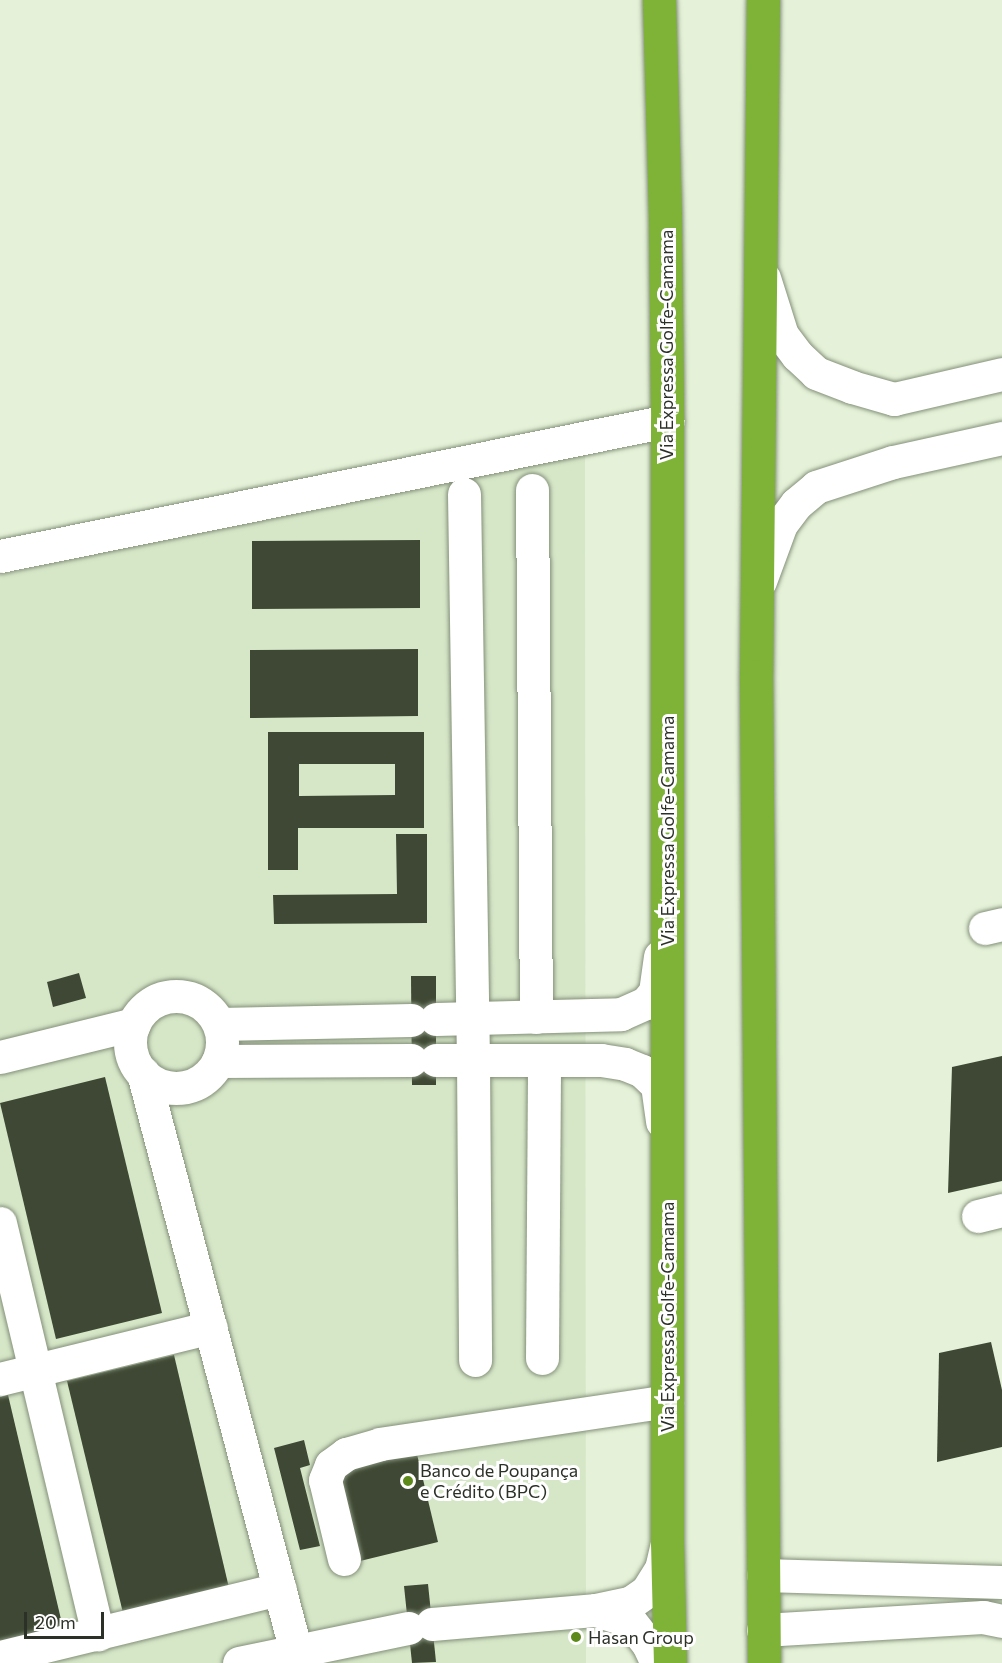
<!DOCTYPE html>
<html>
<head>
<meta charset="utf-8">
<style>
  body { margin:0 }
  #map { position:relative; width:1002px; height:1663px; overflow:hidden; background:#e5f2d9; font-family:Commissioner,sans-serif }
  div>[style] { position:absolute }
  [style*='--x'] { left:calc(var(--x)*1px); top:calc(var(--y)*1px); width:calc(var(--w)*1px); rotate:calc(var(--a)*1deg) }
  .built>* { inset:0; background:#d6e7c8 }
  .building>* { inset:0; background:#3e4834 }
  .roads { filter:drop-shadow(0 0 2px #849079) drop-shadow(0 0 2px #849079) }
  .minor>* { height:33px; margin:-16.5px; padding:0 16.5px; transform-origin:16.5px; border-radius:16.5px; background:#fff }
  .minor>.ring { margin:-16.5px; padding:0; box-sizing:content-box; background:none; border:33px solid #fff; border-radius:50% }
  .highway>* { height:33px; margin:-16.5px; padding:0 16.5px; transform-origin:16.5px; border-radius:16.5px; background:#7eb337 }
  .dots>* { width:16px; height:16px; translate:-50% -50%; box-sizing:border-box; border:3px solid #fff; border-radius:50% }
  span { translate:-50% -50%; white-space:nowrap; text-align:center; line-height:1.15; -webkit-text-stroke:6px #fff; paint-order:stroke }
  .street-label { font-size:18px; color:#2c3128 }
  .poi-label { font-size:18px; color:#2c3128 }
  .left { translate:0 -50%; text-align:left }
  .scale { position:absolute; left:24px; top:1612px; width:80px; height:27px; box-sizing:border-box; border:3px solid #2c3128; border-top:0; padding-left:8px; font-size:18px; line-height:21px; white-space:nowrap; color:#2c3128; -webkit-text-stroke:4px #fff; paint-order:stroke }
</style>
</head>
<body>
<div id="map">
  <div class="built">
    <i style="clip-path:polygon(585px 453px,586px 1663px,0 1663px,0 575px,432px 479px,433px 486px)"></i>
  </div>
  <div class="building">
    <i style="clip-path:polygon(420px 540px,420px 608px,252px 609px,252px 541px)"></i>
    <i style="clip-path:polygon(418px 649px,418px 716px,250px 718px,250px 650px)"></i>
    <i style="clip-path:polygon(evenodd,268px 732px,424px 732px,424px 828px,298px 828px,298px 870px,268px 870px,268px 732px,299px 764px,395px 764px,395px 795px,299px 796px,299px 764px)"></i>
    <i style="clip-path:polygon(396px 834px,427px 834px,427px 923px,274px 924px,273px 895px,397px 894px)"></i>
    <i style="clip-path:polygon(79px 973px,86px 998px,53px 1007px,47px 982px)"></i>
    <i style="clip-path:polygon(411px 976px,436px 976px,436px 1085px,412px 1085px)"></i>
    <i style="clip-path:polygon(1002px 1056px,1002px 1181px,948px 1193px,952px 1067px)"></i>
    <i style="clip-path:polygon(105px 1077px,162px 1313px,56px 1339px,0 1103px)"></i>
    <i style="clip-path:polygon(991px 1342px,1002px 1390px,1002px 1447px,937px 1462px,939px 1353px)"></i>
    <i style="clip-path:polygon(174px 1355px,230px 1592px,124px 1617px,67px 1381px)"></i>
    <i style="clip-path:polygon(8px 1395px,64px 1632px,0 1647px,0 1397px)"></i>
    <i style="clip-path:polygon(304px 1440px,310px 1465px,300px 1468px,320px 1546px,300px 1550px,274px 1448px)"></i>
    <i style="clip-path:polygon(415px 1446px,438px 1542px,356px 1562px,333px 1466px)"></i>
    <i style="clip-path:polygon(428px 1584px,436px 1662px,412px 1663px,404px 1586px)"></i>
  </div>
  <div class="roads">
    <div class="minor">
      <i style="--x:764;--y:278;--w:60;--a:72.5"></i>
      <i style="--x:782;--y:335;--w:25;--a:53"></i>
      <i style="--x:797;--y:355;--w:26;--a:43"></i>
      <i style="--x:816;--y:373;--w:39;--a:21"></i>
      <i style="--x:852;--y:387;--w:44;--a:15.9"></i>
      <i style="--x:894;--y:399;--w:111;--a:-13"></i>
      <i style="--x:532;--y:490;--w:527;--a:89.57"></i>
      <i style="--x:464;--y:494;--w:566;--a:89.09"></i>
      <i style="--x:473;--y:1060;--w:300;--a:89.6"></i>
      <i style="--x:0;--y:556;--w:681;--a:-11.44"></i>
      <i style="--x:760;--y:581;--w:61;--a:-69.8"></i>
      <i style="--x:781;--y:524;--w:25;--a:-53"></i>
      <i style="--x:796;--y:504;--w:26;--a:-40"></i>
      <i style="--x:816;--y:487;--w:81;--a:-18"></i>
      <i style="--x:893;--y:462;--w:112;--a:-12.4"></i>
      <i style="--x:985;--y:928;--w:17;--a:-13"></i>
      <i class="ring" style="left:130px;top:996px;width:59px;height:59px"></i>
      <i style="--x:436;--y:1019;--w:185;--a:-1.5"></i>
      <i style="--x:621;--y:1014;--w:27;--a:-24"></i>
      <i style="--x:646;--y:1003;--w:14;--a:-51"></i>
      <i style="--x:655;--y:992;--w:36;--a:-82"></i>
      <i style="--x:219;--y:1024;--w:192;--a:-1.2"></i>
      <i style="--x:0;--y:1057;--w:138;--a:-13.8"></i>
      <i style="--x:436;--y:1060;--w:165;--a:0"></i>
      <i style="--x:601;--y:1060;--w:24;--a:9"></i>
      <i style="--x:625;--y:1064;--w:18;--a:22"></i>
      <i style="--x:642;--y:1071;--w:21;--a:43"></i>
      <i style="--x:657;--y:1085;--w:37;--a:82"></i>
      <i style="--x:218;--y:1061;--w:193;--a:-0.3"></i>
      <i style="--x:143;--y:1073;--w:610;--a:75.19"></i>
      <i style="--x:978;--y:1216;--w:25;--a:-14"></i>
      <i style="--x:0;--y:1223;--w:423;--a:76.6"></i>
      <i style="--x:542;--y:1358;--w:298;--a:-89.6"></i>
      <i style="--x:0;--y:1379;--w:217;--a:-13.8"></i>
      <i style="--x:344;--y:1559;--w:81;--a:-103.5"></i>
      <i style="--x:325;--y:1480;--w:16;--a:-68"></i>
      <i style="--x:331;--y:1465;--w:19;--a:-36"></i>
      <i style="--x:346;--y:1454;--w:35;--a:-16"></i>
      <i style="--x:380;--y:1444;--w:290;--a:-8.5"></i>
      <i style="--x:763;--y:1575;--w:239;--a:1.7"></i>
      <i style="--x:596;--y:1610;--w:36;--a:18"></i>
      <i style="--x:630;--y:1621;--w:29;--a:52"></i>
      <i style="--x:648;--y:1644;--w:21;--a:65"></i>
      <i style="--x:432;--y:1624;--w:165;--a:-4.9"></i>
      <i style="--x:596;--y:1610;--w:35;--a:-12"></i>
      <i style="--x:630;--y:1603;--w:21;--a:-35"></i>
      <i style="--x:647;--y:1591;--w:26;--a:-58"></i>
      <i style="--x:661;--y:1569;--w:26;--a:-77"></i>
      <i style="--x:763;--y:1630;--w:220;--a:-3.4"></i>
      <i style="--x:983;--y:1617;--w:19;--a:12"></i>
      <i style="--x:0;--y:1657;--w:288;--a:-13.7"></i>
      <i style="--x:239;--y:1663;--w:173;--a:-11.7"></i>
    </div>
    <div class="highway">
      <i style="--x:659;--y:0;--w:215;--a:88.4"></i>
      <i style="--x:665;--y:215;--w:206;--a:89.4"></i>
      <i style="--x:667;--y:421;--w:1121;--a:90"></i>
      <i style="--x:667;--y:1542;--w:121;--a:88.6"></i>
      <i style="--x:763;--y:0;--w:676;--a:90.59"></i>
      <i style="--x:756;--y:676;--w:987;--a:89.54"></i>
    </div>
  </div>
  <div class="dots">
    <i style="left:408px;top:1481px;background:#5c8919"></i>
    <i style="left:576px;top:1637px;background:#5c8919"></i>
  </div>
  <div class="street-label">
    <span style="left:666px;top:345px;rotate:-90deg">Via Expressa Golfe-Camama</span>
    <span style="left:667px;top:831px;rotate:-90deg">Via Expressa Golfe-Camama</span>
    <span style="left:667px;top:1317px;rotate:-90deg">Via Expressa Golfe-Camama</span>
  </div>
  <div class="poi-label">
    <span class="left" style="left:420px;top:1481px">Banco de Poupança<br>e Crédito (BPC)</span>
    <span class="left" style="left:588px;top:1637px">Hasan Group</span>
  </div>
  <div class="scale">20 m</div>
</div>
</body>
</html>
